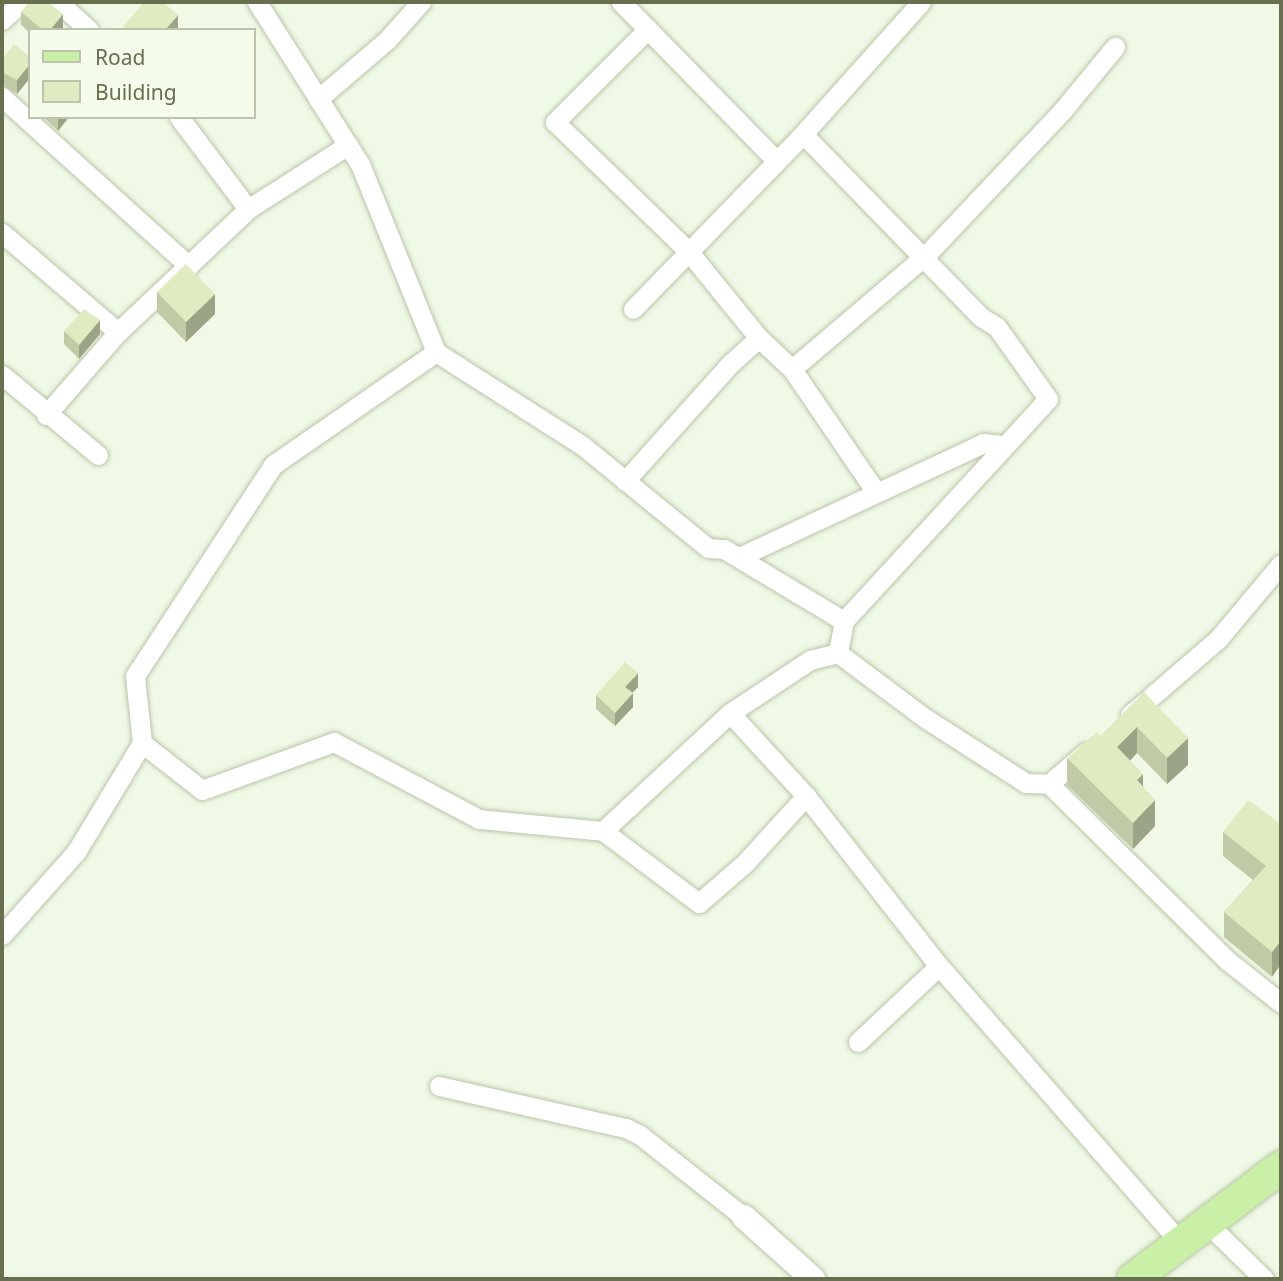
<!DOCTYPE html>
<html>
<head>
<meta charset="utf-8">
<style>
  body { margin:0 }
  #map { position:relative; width:1283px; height:1281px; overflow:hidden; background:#eff9e6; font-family:"Noto Sans",sans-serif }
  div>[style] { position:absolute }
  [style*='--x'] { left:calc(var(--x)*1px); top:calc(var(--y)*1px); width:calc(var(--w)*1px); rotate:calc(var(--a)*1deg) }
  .roads { filter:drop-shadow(0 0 2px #bbc4a8) drop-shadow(0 0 2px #bbc4a8) }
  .minor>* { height:19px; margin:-9.5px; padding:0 9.5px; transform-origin:9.5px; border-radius:9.5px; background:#fff }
  .tertiary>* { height:24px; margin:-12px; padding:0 12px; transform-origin:12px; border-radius:12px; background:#fff }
  .primary>* { height:32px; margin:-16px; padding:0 16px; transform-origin:16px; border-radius:16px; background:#c9f0a6 }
  .wall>* { inset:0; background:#c0caa6 }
  .shaded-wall>* { inset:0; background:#9ca487 }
  .building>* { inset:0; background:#dfebc1 }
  span { translate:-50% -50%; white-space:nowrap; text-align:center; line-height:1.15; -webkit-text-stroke:6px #f4fceb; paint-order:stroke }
  .frame { position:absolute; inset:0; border:4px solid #676f4e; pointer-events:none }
  .legend { position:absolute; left:28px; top:28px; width:228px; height:91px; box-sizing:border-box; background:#f4fceb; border:2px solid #bcc4ac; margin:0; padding:9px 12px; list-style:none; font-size:21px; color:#676f4e }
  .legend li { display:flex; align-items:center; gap:14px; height:35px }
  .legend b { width:35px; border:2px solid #bcc4ac }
</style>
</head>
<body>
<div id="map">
  <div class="roads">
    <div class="minor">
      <i style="--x:58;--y:2;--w:42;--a:42.1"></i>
      <i style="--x:257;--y:2;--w:192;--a:57.6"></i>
      <i style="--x:360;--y:164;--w:203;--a:68"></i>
      <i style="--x:436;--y:352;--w:174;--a:32.6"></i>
      <i style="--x:583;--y:446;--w:161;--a:39.2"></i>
      <i style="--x:708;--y:548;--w:16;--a:4"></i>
      <i style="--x:724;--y:549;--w:140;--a:31"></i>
      <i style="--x:844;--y:621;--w:33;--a:101"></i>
      <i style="--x:838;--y:653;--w:109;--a:36.8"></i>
      <i style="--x:925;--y:718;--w:120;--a:32.8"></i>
      <i style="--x:1026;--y:783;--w:23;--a:2"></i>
      <i style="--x:1049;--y:784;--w:49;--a:-40.9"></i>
      <i style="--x:621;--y:2;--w:220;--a:45.6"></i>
      <i style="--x:2;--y:20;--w:26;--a:-43"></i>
      <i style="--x:648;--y:29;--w:132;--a:135"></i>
      <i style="--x:555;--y:122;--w:187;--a:44.1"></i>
      <i style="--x:689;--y:252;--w:111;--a:50.9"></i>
      <i style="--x:759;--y:338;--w:45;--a:43.2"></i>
      <i style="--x:792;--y:369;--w:149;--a:55.7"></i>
      <i style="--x:2;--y:97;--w:252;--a:42.1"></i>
      <i style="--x:318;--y:99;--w:91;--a:-40.5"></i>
      <i style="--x:387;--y:40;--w:51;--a:-48.2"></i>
      <i style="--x:179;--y:117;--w:115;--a:53.1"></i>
      <i style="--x:803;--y:134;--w:255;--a:45.8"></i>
      <i style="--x:981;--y:317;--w:19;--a:32"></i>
      <i style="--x:997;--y:327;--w:88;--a:54.7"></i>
      <i style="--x:1048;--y:399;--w:301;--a:132.6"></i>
      <i style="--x:2;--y:233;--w:153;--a:40.5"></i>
      <i style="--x:633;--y:309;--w:244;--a:-45.8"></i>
      <i style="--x:803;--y:134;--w:177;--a:-48.2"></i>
      <i style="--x:436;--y:352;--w:198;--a:145.3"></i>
      <i style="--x:273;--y:465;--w:252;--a:123.2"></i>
      <i style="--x:135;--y:676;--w:67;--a:84"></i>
      <i style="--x:142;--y:743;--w:76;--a:38.1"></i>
      <i style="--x:202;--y:790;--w:140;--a:-20"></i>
      <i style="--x:334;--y:742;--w:164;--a:28"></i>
      <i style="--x:479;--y:819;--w:125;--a:5.5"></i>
      <i style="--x:603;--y:831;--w:173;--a:-42.9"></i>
      <i style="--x:730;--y:713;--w:96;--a:-33.5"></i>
      <i style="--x:810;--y:660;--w:29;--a:-14"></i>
      <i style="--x:792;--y:369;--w:175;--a:-40.4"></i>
      <i style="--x:925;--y:256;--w:201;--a:-46.6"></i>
      <i style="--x:1063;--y:110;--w:82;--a:-50.5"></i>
      <i style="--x:2;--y:375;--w:125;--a:39.8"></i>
      <i style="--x:46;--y:415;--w:110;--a:-49.1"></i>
      <i style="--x:118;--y:332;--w:179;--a:-43.4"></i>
      <i style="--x:248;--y:209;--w:119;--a:-32.6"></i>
      <i style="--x:625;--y:481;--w:157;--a:-48.1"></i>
      <i style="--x:730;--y:364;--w:39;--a:-42"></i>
      <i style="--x:739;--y:557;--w:269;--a:-25"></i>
      <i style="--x:983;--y:443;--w:19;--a:6"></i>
      <i style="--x:730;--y:713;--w:113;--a:47.5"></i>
      <i style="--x:806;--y:796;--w:216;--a:52"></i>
      <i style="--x:939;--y:966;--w:368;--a:48.9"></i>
      <i style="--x:1130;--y:715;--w:116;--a:-40.8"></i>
      <i style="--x:1218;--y:639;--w:98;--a:-50"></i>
      <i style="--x:1049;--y:784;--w:252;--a:44.7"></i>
      <i style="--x:1228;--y:961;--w:68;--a:38.4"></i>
      <i style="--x:603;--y:831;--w:120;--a:36.9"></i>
      <i style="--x:699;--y:903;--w:61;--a:-41"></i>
      <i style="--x:745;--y:863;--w:91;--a:-47.7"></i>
      <i style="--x:2;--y:935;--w:111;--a:-48.3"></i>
      <i style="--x:76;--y:852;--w:127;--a:-58.8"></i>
      <i style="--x:858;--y:1042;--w:111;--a:-43.2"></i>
      <i style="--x:439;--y:1086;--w:192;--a:12.7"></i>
      <i style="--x:626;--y:1128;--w:16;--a:27"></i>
      <i style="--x:640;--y:1135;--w:132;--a:38.3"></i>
      <i style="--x:1207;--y:1223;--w:80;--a:44.5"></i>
    </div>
    <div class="tertiary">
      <i style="--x:744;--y:1217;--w:93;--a:41.9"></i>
    </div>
    <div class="primary">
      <i style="--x:1133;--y:1279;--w:186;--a:-37.1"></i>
    </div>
  </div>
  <div class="wall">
    <i style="clip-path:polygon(21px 12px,63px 28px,62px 30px,30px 30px,30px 33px,21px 25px)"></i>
    <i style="clip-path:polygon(30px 57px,30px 78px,17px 94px,2px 85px,2px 59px)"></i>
    <i style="clip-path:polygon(43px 117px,69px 117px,58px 131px)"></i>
    <i style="clip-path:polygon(157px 292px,215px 314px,186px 342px,157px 312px)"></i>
    <i style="clip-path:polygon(64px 331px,100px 334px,79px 359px,64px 344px)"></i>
    <i style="clip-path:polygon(638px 687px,632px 693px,633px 707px,615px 726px,596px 709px,596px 695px)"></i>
    <i style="clip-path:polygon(1144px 692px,1188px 765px,1167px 784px,1137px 753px,1130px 761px,1143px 786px,1155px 826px,1133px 849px,1067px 785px,1067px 758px,1101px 736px)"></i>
    <i style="clip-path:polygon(1281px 824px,1272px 977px,1224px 937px,1224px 912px,1253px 880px,1223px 856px,1223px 832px)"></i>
  </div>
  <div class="shaded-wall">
    <i style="clip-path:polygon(63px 14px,63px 28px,62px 30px,50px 30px)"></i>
    <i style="clip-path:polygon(178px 15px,178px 30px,165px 30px)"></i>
    <i style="clip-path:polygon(30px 64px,30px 78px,17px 94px,17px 80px)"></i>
    <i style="clip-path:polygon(58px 117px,69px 117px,58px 131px)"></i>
    <i style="clip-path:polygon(215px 294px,215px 314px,186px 342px,186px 322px)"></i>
    <i style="clip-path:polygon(100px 320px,100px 334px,79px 359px,79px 345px)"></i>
    <i style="clip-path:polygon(638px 673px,638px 687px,625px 700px,625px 687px)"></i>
    <i style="clip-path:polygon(633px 693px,633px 707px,615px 726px,615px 713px)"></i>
    <i style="clip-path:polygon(1137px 727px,1137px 753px,1117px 774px,1117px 747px)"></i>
    <i style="clip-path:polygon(1188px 738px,1188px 765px,1167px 784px,1167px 758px)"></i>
    <i style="clip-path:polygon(1143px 774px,1143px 800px,1137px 780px)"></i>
    <i style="clip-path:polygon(1155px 800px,1155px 826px,1133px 849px,1133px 823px)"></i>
    <i style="clip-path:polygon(1281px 940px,1281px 964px,1272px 977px,1272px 952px)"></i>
  </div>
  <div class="building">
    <i style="clip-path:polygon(29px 2px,48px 2px,63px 14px,50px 30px,43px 30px,21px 12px)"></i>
    <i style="clip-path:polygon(144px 2px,163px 2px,178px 15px,165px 30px,126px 30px,123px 27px)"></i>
    <i style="clip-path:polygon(14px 44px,30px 57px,30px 64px,17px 80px,2px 72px,2px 59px)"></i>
    <i style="clip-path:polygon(186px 264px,215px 294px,186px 322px,157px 292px)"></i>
    <i style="clip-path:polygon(84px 309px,100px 320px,79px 345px,64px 331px)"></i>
    <i style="clip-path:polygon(625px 662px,638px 673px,625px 687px,633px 693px,615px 713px,596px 695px)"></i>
    <i style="clip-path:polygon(1144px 692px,1188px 738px,1167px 758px,1137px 727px,1117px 747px,1143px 774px,1137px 780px,1155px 800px,1133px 823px,1067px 758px,1097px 732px,1101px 736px)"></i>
    <i style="clip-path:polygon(1248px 800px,1281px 824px,1281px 940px,1272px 952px,1224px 912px,1266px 866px,1223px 832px)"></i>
  </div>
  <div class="frame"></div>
  <ul class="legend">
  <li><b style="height:9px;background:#c9f0a6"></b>Road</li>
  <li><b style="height:19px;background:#dfebc1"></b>Building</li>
  </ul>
</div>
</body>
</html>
